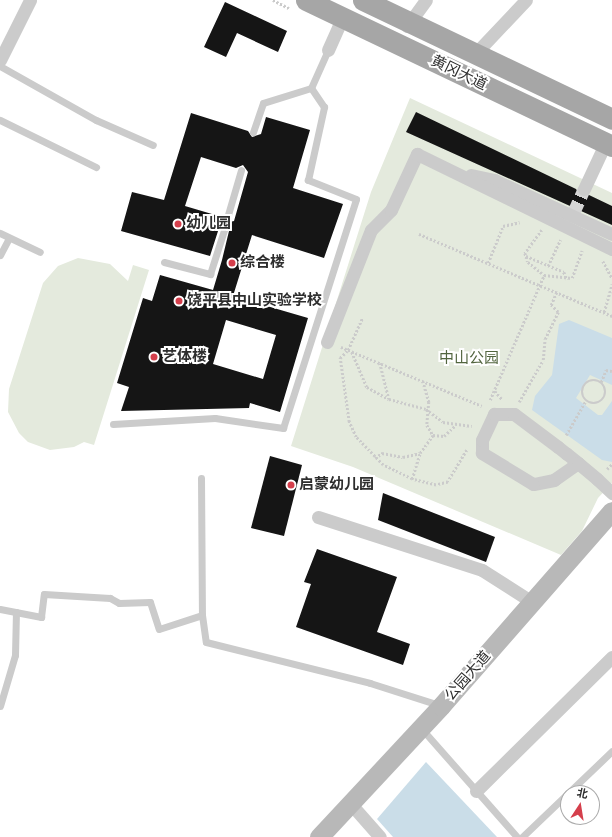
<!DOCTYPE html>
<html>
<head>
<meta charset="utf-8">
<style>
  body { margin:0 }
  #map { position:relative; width:612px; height:837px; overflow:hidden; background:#fff; font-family:"Alegreya Sans","Noto Sans SC",sans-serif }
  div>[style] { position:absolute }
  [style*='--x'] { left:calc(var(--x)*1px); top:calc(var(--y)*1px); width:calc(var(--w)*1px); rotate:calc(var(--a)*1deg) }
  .green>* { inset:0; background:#e4eadd }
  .water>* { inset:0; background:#cadde8 }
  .building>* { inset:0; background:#151515 }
  .minor-tunnel>* { height:13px; margin-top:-6.5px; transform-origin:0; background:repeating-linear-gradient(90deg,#d5d5d5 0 13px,transparent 0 19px) }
  .path>* { height:2.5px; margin-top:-1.25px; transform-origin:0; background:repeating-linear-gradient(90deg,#cbcbcb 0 2px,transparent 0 4px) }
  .path>.ring { margin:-1.25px; padding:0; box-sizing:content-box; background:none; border:2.5px solid #cbcbcb; border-radius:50% }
  .service>* { height:7px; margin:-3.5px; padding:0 3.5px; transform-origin:3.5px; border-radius:3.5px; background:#cbcbcb }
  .minor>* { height:13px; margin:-6.5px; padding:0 6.5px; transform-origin:6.5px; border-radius:6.5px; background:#cbcbcb }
  .secondary>* { height:19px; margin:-9.5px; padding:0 9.5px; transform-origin:9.5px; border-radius:9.5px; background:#b8b8b8 }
  .primary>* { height:21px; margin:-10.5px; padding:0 10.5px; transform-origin:10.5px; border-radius:10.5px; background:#a6a6a6 }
  .dots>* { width:11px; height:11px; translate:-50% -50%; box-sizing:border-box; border:2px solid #fff; border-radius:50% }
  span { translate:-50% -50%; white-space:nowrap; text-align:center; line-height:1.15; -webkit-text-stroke:4px #fff; paint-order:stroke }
  .street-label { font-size:15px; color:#2e2e2e }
  .poi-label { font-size:15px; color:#2e2e2e; font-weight:700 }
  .left { translate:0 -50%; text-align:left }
  .park-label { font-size:15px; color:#52653f }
  .north { position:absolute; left:560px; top:785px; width:40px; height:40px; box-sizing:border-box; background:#fff; border:1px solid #ababab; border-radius:50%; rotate:12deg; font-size:11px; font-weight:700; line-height:16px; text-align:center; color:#2e2e2e }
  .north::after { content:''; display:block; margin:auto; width:14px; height:18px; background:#d53f4c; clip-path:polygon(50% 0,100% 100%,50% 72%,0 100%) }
</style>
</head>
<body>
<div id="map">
  <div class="green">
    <i style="clip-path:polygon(410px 98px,612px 193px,612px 483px,598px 498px,582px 531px,561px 555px,353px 467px,291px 446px,371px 192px)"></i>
    <i style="clip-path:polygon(78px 258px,110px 264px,128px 281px,133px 265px,149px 270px,94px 445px,84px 442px,74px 447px,50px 450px,28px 442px,19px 433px,8px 412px,9px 389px,43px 283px,58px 266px)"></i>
  </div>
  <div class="water">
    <i style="clip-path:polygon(569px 320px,612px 338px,612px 385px,590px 375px,576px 398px,598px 415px,602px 415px,612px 401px,612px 462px,602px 460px,532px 410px,535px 396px,552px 375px,559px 324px)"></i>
    <i style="clip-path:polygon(426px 762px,497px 837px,393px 837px,377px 819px)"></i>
  </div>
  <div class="building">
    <i style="clip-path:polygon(225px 2px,287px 31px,278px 52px,237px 33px,226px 57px,204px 47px)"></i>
    <i style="clip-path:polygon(416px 112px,576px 189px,580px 196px,589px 195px,612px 206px,612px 225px,406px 132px)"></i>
    <i style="clip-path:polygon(evenodd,191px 113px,248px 131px,252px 137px,261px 134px,266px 117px,310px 130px,293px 188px,343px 204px,324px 258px,252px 235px,233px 296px,308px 318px,280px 412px,250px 403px,249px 408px,121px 411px,129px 387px,117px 383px,143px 298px,152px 301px,160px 275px,213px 290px,222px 260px,229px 231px,225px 225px,219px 228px,210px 256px,121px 231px,132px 192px,164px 200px,191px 113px,201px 157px,236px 168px,243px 165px,248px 172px,234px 221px,225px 223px,222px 217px,185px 206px,201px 157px,191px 113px,226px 320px,276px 335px,263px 379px,213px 364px,226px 320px)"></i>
    <i style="clip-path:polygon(270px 456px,302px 465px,284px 536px,251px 528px)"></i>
    <i style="clip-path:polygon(383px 493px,495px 537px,486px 562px,378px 520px)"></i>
    <i style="clip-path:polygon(317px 549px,397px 577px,377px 632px,410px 644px,403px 665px,296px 627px,311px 584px,304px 582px)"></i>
  </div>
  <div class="minor-tunnel">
    <i style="--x:573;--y:214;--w:27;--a:-66"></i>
  </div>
  <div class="path">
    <i style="--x:273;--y:0;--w:18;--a:27"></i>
    <i style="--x:542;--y:230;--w:29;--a:126"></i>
    <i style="--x:525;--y:253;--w:9;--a:72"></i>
    <i style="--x:528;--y:262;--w:21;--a:39"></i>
    <i style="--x:544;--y:275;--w:28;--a:6"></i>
    <i style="--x:572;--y:278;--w:29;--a:-70"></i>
    <i style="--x:419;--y:234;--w:210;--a:23"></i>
    <i style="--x:526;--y:256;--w:41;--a:22.8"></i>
    <i style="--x:564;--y:272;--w:8;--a:67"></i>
    <i style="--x:603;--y:261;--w:19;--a:62"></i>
    <i style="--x:488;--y:263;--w:40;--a:-68"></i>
    <i style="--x:503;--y:226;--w:17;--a:-13"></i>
    <i style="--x:548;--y:266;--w:29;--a:-65"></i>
    <i style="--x:604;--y:312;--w:29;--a:-74"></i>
    <i style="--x:341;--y:347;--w:8;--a:23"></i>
    <i style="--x:348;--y:350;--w:35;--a:-66"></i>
    <i style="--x:352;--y:352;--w:38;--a:67"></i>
    <i style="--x:367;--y:387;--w:25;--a:29"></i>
    <i style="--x:380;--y:363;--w:37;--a:76"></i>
    <i style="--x:389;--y:399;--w:38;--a:15"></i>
    <i style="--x:426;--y:409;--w:21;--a:37"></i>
    <i style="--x:443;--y:422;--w:29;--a:8"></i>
    <i class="ring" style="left:582px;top:380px;width:21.5px;height:21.5px"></i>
    <i style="--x:423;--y:381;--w:22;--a:74"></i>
    <i style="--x:429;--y:402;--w:23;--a:95"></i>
    <i style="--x:427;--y:425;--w:12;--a:59"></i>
    <i style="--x:433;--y:435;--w:11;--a:5"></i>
    <i style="--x:444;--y:436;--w:16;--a:-43"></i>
    <i style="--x:601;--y:382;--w:13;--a:-67"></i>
    <i style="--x:606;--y:370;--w:6;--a:9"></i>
    <i style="--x:495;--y:391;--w:11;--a:49"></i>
    <i style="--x:490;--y:400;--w:136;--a:-66.6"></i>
    <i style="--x:519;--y:402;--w:48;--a:-60.3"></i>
    <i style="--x:543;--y:360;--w:21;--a:-85"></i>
    <i style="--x:545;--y:339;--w:30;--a:-64"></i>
    <i style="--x:558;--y:312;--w:10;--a:-135"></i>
    <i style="--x:551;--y:305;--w:15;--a:-67"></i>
    <i style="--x:566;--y:435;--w:39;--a:-60"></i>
    <i style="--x:467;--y:450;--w:37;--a:121"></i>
    <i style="--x:448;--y:482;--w:12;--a:166"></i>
    <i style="--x:436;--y:485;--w:25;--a:-166"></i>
    <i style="--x:412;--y:479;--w:32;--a:-154"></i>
    <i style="--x:383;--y:465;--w:39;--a:-134"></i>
    <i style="--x:356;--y:437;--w:17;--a:-115"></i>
    <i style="--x:349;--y:422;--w:65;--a:-98"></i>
    <i style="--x:340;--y:358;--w:11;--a:-45"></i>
    <i style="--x:348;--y:350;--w:145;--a:22.7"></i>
    <i style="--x:375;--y:458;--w:9;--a:-36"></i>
    <i style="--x:382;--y:453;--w:21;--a:11"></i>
    <i style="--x:403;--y:457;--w:17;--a:-13"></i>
    <i style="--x:607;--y:469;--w:7;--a:-45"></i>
    <i style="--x:412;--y:479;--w:27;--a:-73"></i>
    <i style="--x:420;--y:453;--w:22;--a:-54"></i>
  </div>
  <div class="service">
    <i style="--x:0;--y:66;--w:110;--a:29.4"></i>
    <i style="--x:96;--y:120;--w:62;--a:23.7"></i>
    <i style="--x:311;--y:88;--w:42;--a:-65.9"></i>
    <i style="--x:0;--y:120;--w:107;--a:26.1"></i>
    <i style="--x:227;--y:218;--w:50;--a:-73.7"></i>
    <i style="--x:0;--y:233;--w:44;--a:25.4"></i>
    <i style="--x:0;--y:255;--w:19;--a:-62"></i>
    <i style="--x:164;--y:262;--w:48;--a:14.6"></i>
    <i style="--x:210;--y:274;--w:46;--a:-72.3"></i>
    <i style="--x:113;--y:424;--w:102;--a:-3.4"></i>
    <i style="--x:215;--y:418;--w:69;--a:8.4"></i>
    <i style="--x:283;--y:428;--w:240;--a:-72.3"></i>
    <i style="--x:356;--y:199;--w:52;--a:-158.4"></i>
    <i style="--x:308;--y:180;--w:75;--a:-77.6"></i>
    <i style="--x:324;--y:107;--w:23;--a:-124"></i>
    <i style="--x:311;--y:88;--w:50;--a:162.6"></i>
    <i style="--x:263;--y:103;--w:31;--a:109"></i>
    <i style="--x:201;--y:478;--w:137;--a:89.6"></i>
    <i style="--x:0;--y:609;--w:42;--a:11"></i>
    <i style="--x:41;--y:617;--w:23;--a:-83"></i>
    <i style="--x:44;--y:594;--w:66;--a:3.5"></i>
    <i style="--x:110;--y:598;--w:10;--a:29"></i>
    <i style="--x:119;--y:603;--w:31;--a:-2"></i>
    <i style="--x:150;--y:602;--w:28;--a:72"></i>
    <i style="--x:159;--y:629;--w:45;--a:-18"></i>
    <i style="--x:202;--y:615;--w:27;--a:82"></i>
    <i style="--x:206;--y:642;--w:169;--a:14"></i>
    <i style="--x:370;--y:683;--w:72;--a:17.7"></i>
    <i style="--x:0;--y:706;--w:53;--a:-73.6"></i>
    <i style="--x:15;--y:655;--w:43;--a:-88.7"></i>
    <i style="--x:421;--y:728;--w:145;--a:48.6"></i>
    <i style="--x:522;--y:837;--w:124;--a:-43.7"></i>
  </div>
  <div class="minor">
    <i style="--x:407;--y:26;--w:32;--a:-54"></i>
    <i style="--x:328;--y:50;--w:36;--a:-66"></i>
    <i style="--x:473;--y:56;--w:77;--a:-46.6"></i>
    <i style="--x:0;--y:60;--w:67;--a:-63.4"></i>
    <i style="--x:471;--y:175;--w:24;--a:12"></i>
    <i style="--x:494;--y:180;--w:130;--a:24.6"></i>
    <i style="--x:584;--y:189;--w:54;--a:-64.9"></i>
    <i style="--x:327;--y:342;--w:120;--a:-68.6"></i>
    <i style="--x:371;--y:230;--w:28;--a:-45"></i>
    <i style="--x:391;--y:210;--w:62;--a:-65.1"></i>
    <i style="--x:417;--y:154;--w:217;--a:26"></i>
    <i style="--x:578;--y:463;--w:29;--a:145"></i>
    <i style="--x:554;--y:480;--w:21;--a:169"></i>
    <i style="--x:533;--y:484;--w:60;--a:-148.7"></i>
    <i style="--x:482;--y:453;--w:13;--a:-90"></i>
    <i style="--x:482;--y:440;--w:29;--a:-65"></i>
    <i style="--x:494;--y:414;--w:20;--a:0"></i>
    <i style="--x:514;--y:414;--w:55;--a:36.9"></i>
    <i style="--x:558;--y:447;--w:11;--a:38"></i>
    <i style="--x:567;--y:454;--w:14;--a:39"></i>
    <i style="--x:578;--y:463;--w:25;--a:40"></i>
    <i style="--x:597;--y:479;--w:21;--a:43"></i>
    <i style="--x:318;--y:517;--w:172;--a:17.9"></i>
    <i style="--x:482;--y:570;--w:59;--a:32.6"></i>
    <i style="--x:476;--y:791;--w:191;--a:-44.6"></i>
    <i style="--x:350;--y:803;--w:45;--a:48.6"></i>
  </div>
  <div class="secondary">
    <i style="--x:319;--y:837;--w:179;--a:-47"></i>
    <i style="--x:441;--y:706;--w:259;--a:-48.8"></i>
  </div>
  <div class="primary">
    <i style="--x:306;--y:0;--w:339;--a:25.5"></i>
    <i style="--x:363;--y:0;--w:276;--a:25.5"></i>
  </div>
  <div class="dots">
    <i style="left:178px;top:224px;background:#d53f4c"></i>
    <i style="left:232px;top:263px;background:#d53f4c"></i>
    <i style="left:179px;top:301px;background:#d53f4c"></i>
    <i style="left:154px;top:357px;background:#d53f4c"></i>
    <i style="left:291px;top:485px;background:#d53f4c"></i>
  </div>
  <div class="street-label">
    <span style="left:459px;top:73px;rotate:26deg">黄冈大道</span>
    <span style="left:468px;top:676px;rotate:-49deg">公园大道</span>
  </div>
  <div class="poi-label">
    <span class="left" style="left:186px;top:224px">幼儿园</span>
    <span class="left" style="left:240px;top:263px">综合楼</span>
    <span class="left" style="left:187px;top:301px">饶平县中山实验学校</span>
    <span class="left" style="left:162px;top:357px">艺体楼</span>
    <span class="left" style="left:299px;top:485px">启蒙幼儿园</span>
  </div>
  <div class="park-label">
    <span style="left:469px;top:359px">中山公园</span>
  </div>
  <div class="north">北</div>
</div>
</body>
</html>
